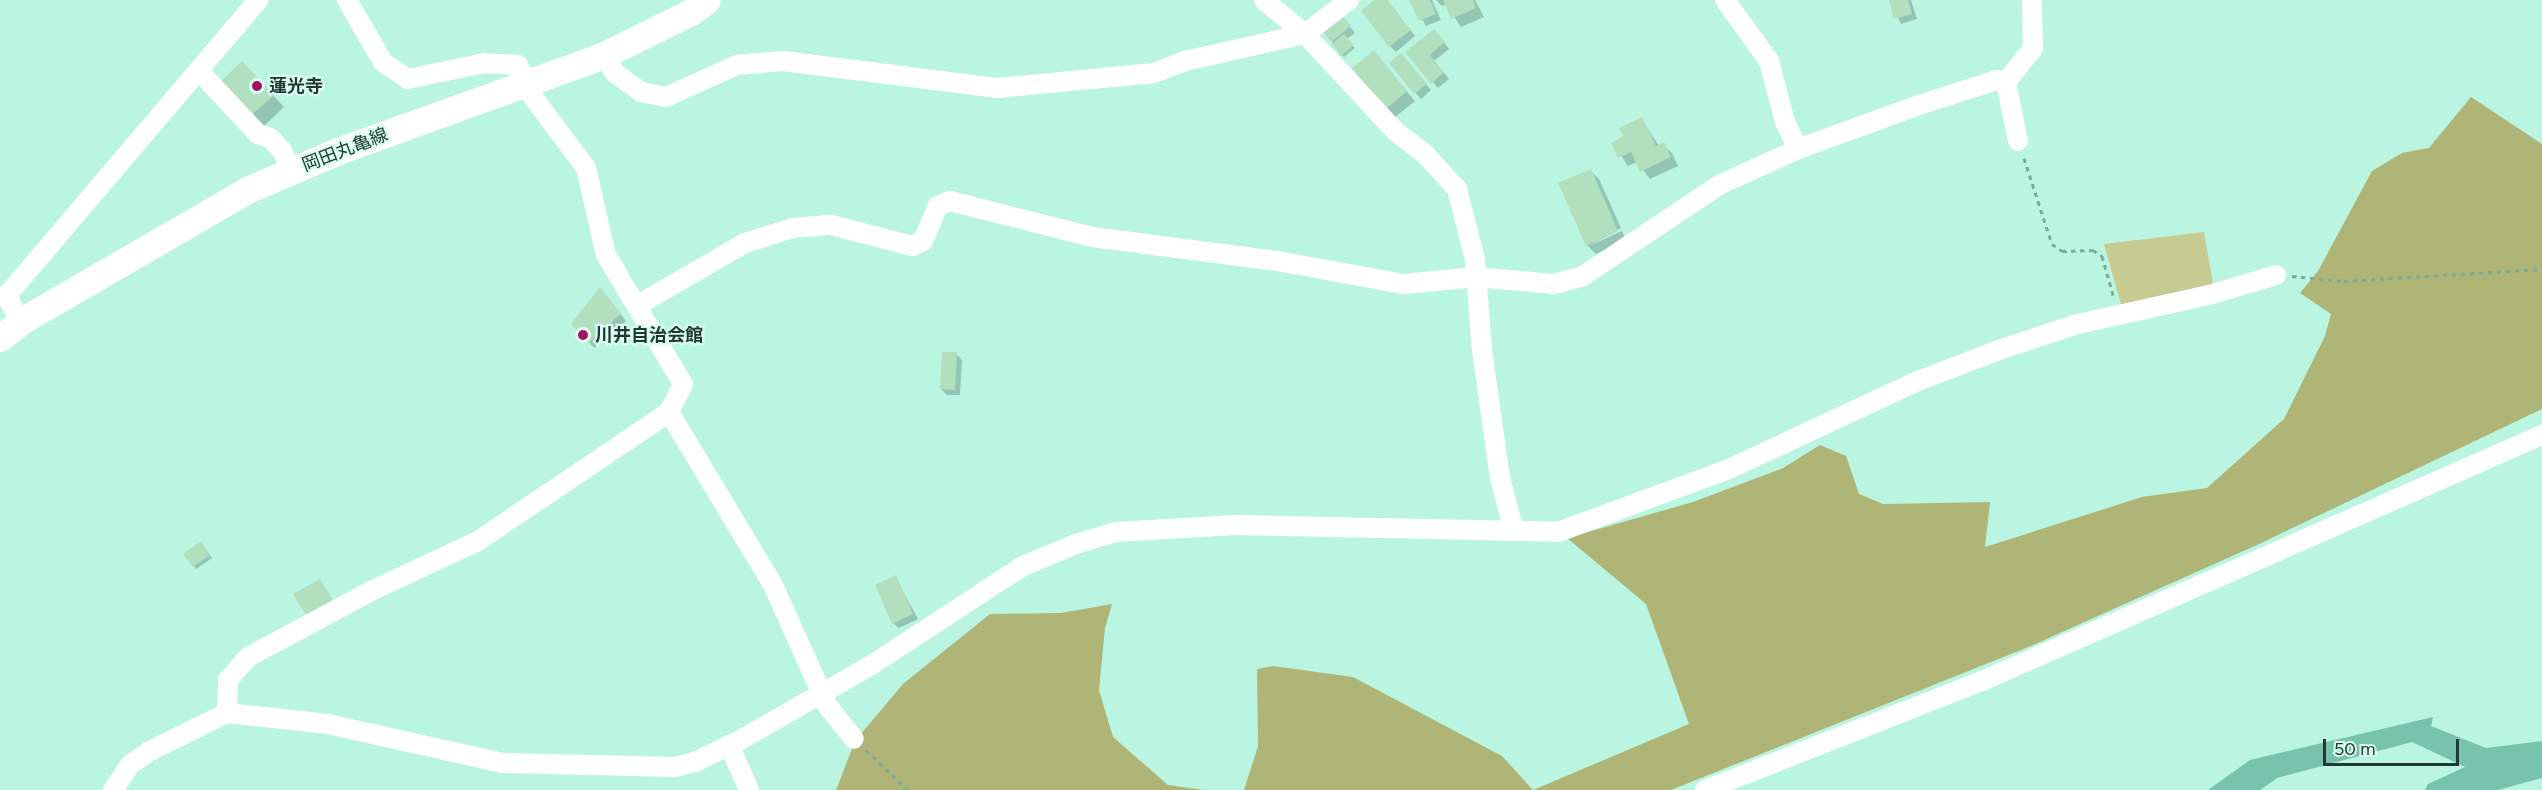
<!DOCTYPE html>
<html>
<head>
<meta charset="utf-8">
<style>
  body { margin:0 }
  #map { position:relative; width:2542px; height:790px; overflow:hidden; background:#baf5e2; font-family:Figtree,"Noto Sans JP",sans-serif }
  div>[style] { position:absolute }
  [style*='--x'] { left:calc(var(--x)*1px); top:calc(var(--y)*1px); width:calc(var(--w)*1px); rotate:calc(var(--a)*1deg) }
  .green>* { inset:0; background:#c5cb91 }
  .forest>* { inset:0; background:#aeb577 }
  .water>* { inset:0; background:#77c3ac }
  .shadow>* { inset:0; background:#0003 }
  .building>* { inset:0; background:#b2dfbe }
  .path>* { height:3px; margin-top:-1.5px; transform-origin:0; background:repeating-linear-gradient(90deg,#7daa9c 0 4.5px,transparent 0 9px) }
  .minor>* { height:20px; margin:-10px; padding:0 10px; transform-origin:10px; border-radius:10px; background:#fff }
  .secondary>* { height:27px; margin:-13.5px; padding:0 13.5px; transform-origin:13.5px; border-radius:13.5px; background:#fff }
  .dots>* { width:16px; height:16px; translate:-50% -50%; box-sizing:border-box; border:3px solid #dafdf1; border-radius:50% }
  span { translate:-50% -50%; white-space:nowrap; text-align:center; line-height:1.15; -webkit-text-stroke:4.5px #dafdf1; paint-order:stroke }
  .poi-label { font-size:18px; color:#213932; font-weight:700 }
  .left { translate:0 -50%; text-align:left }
  .street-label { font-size:18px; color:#213932 }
  .scale { position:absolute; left:2323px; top:739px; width:136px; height:27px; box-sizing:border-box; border:3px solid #213932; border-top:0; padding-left:8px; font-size:18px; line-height:21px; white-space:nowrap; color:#213932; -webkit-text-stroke:4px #dafdf1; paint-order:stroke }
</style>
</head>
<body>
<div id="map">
  <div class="green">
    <i style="clip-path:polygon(2204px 232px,2214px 289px,2122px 308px,2104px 244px)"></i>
  </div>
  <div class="forest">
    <i style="clip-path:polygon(2471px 97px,2542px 144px,2542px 409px,2259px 544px,2031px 646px,1671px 790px,1244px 790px,1258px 746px,1257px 669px,1273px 666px,1353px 677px,1502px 756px,1533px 790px,1689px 724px,1646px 604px,1567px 538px,1693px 502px,1783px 468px,1820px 445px,1846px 456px,1859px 494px,1883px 504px,1990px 502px,1985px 547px,2142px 497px,2207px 488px,2284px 419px,2325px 336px,2331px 314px,2300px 293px,2318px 271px,2372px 171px,2402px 153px,2429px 148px)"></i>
    <i style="clip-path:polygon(1112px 604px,1105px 628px,1099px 690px,1113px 737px,1168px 785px,1204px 790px,836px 790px,855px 741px,903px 684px,990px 614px,1061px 613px)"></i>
  </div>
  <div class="water">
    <i style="clip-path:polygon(2433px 717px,2431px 726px,2486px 748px,2542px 741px,2542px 778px,2498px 790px,2425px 790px,2428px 784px,2465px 767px,2412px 742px,2277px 778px,2260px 790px,2208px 790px,2250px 760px)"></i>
  </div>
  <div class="shadow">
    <i style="clip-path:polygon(1377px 0,1387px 0,1415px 36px,1396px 52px,1390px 46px)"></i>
    <i style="clip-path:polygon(1412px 0,1432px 0,1441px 20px,1426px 26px)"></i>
    <i style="clip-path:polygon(1436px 0,1475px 0,1484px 17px,1461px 27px,1446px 4px,1442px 6px)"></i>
    <i style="clip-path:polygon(1890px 0,1911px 0,1917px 19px,1901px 24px)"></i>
    <i style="clip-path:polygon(1346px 22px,1355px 33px,1347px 39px,1355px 48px,1344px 57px,1323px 30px)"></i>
    <i style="clip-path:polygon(1439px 36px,1449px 49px,1434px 61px,1449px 79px,1438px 88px,1408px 52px)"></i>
    <i style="clip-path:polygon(1374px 52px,1415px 101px,1395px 117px,1386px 109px)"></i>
    <i style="clip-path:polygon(1407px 61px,1431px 90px,1421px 99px,1391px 64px)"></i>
    <i style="clip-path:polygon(254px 75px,284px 107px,264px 126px,222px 82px)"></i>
    <i style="clip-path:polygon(1641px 119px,1659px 146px,1663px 144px,1672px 153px,1678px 166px,1650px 179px,1637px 162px,1628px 166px,1613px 143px,1625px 137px)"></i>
    <i style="clip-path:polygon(1591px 171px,1599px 179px,1621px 228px,1589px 246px,1622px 231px,1626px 240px,1596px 254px,1587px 245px)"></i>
    <i style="clip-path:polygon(606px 295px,626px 321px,594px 348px,589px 342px)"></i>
    <i style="clip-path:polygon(956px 354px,962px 360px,960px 395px,947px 395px,941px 389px)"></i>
    <i style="clip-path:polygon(203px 545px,212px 558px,196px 569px,194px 566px)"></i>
    <i style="clip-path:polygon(895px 577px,918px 619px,899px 628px,893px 623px)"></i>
    <i style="clip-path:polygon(320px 581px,337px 606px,312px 620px)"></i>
  </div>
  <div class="building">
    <i style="clip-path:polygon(1374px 0,1387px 0,1411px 30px,1389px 47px,1361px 11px)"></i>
    <i style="clip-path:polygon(1409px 0,1430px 0,1436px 14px,1419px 21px)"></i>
    <i style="clip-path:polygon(1443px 0,1473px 0,1476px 8px,1451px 19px)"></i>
    <i style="clip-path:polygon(1889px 0,1908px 0,1912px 14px,1894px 19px)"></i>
    <i style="clip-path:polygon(1341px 14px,1351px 26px,1331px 42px,1321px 30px)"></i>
    <i style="clip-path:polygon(1434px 29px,1445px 42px,1430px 55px,1444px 72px,1431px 84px,1405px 52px)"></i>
    <i style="clip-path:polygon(1344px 34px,1354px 45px,1341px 56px,1332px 44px)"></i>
    <i style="clip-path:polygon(1374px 50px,1407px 91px,1385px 110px,1352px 68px)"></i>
    <i style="clip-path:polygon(1401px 53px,1427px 84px,1414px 94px,1389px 63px)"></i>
    <i style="clip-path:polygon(242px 61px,274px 95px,251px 116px,220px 82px)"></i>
    <i style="clip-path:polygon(1642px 117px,1656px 146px,1664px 142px,1671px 157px,1640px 172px,1631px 152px,1618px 158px,1611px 143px,1623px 136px,1619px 128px)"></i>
    <i style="clip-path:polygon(1591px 169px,1618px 231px,1586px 246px,1558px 183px)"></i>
    <i style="clip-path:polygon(600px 287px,621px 314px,588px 343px,571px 324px)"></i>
    <i style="clip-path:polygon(942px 352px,957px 352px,955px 390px,940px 389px)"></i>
    <i style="clip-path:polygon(201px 541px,210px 555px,193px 567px,183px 554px)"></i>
    <i style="clip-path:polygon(896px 575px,913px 614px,892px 624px,875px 585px)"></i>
    <i style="clip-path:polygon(320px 579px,333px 600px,306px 615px,293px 594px)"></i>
  </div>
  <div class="path">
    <i style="--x:2024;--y:158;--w:90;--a:72"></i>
    <i style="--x:2052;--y:244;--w:12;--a:35"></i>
    <i style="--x:2062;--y:251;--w:31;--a:-2"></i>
    <i style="--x:2093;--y:250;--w:11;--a:34"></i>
    <i style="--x:2102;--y:256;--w:44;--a:74.1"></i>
    <i style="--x:2292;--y:276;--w:52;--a:5.5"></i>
    <i style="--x:2344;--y:281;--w:198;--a:-3.5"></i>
    <i style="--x:866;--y:750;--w:58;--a:43.6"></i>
  </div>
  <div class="minor">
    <i style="--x:1264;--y:0;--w:53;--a:39.7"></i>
    <i style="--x:1305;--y:34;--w:134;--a:47.1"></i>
    <i style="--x:1396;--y:132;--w:35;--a:37"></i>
    <i style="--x:1424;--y:153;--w:49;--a:47.5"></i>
    <i style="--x:1457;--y:189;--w:72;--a:75.6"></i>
    <i style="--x:1475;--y:259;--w:91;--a:85.6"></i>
    <i style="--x:1482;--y:350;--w:129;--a:82"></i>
    <i style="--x:1500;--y:478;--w:55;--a:75.2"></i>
    <i style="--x:1725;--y:0;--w:75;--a:54.2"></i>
    <i style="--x:1769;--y:61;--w:63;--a:75.3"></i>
    <i style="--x:1785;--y:122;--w:30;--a:64"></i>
    <i style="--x:1798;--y:149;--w:129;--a:-20"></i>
    <i style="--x:1919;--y:105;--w:82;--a:-17.8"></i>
    <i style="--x:1997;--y:80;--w:9;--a:13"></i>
    <i style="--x:604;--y:55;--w:21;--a:59"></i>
    <i style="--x:615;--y:73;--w:32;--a:36"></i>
    <i style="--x:641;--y:92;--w:25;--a:11"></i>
    <i style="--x:666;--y:97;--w:78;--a:-24.3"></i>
    <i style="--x:737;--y:65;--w:46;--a:-5"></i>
    <i style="--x:783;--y:61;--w:217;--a:7.2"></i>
    <i style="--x:998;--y:88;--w:157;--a:-5.5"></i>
    <i style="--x:1154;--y:73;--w:33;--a:-21"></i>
    <i style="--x:1185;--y:61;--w:123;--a:-12.7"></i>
    <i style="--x:1305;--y:34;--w:56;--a:-37.7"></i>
    <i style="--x:198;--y:70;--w:88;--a:46.8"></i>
    <i style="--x:258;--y:134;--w:13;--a:18"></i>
    <i style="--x:270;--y:138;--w:18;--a:47"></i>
    <i style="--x:282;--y:151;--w:22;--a:63"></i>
    <i style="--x:2018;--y:141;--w:60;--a:-101.5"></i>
    <i style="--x:2006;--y:82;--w:43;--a:-51.5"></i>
    <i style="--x:2033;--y:48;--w:48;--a:-91.2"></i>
    <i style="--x:638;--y:305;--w:124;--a:-30.1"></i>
    <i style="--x:745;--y:243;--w:50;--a:-17.4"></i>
    <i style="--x:793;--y:228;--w:38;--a:-5"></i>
    <i style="--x:831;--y:225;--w:84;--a:14.5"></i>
    <i style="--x:912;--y:246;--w:12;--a:-24"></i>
    <i style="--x:923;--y:241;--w:38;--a:-67"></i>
    <i style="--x:938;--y:206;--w:13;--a:-23"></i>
    <i style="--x:950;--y:201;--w:146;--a:14.2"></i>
    <i style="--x:1092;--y:237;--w:187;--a:7.4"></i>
    <i style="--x:1277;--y:261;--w:129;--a:10.3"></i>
    <i style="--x:1404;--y:284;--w:72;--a:-5.6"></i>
    <i style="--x:1476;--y:277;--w:78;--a:5.1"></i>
    <i style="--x:1554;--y:284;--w:30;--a:-15"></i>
    <i style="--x:1583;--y:276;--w:166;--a:-33.7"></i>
    <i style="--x:1721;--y:184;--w:85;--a:-24.4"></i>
    <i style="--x:21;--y:321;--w:21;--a:-121"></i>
    <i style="--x:10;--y:303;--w:10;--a:-96"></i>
    <i style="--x:9;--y:293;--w:385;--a:-49.6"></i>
    <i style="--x:669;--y:412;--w:202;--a:59"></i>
    <i style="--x:773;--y:585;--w:132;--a:65.8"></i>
    <i style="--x:827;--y:705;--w:43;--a:51.5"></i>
    <i style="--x:227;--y:713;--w:33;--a:-88"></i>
    <i style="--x:228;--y:680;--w:30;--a:-49"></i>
    <i style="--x:248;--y:657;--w:140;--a:-28.2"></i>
    <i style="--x:371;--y:591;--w:118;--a:-25"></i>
    <i style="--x:478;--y:541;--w:230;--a:-34"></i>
    <i style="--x:669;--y:412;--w:31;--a:-63"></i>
    <i style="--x:683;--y:384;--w:150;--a:-120.8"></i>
    <i style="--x:606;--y:255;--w:89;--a:-102.9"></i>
    <i style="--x:586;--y:168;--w:89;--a:-126.7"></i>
    <i style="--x:533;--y:97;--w:35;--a:-115"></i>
    <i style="--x:518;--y:65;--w:33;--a:-177"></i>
    <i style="--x:485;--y:63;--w:79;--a:168.3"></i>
    <i style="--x:408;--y:79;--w:30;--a:-146"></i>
    <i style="--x:383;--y:62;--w:72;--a:-120.1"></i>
    <i style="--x:729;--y:745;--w:49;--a:66"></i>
    <i style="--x:113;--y:790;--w:30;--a:-56"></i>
    <i style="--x:130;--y:765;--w:24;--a:-35"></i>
    <i style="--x:150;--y:751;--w:86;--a:-26.3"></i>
    <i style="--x:227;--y:713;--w:102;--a:6.2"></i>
    <i style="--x:328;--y:724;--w:179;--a:12.6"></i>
    <i style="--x:503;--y:763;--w:172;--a:1.3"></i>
    <i style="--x:675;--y:767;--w:21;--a:-14"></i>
    <i style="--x:695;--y:762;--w:52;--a:-26.1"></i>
    <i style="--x:742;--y:739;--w:147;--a:-29.7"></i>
    <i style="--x:870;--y:666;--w:183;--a:-33.2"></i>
    <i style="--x:1023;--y:566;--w:57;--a:-22.5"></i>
    <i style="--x:1076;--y:544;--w:42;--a:-16.7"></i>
    <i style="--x:1116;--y:532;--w:119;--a:-3.4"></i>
    <i style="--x:1235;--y:525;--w:323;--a:1.2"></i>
    <i style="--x:1558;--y:532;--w:182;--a:-20.2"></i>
    <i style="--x:1729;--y:469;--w:208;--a:-25"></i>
    <i style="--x:1918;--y:381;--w:87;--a:-20.9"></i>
    <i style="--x:1999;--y:350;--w:83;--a:-18.2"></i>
    <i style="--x:2078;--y:324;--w:134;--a:-12.5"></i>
    <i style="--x:2209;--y:295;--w:70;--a:-16.6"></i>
    <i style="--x:1705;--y:790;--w:298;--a:-21.5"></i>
    <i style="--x:1982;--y:681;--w:612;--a:-23.72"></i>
  </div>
  <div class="secondary">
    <i style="--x:0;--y:338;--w:29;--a:-38"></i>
    <i style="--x:23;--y:320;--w:259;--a:-30.1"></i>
    <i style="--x:247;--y:190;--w:99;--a:-23.2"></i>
    <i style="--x:338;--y:151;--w:283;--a:-19.8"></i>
    <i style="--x:604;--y:55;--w:97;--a:-26.3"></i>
    <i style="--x:691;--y:12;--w:20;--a:-37"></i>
  </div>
  <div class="dots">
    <i style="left:257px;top:86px;background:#9e1462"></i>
    <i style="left:583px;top:335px;background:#9e1462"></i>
  </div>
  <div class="poi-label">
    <span class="left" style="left:269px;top:86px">蓮光寺</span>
    <span class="left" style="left:595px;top:335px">川井自治会館</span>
  </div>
  <div class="street-label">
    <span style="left:345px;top:150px;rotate:-21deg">岡田丸亀線</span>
  </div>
  <div class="scale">50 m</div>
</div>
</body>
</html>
